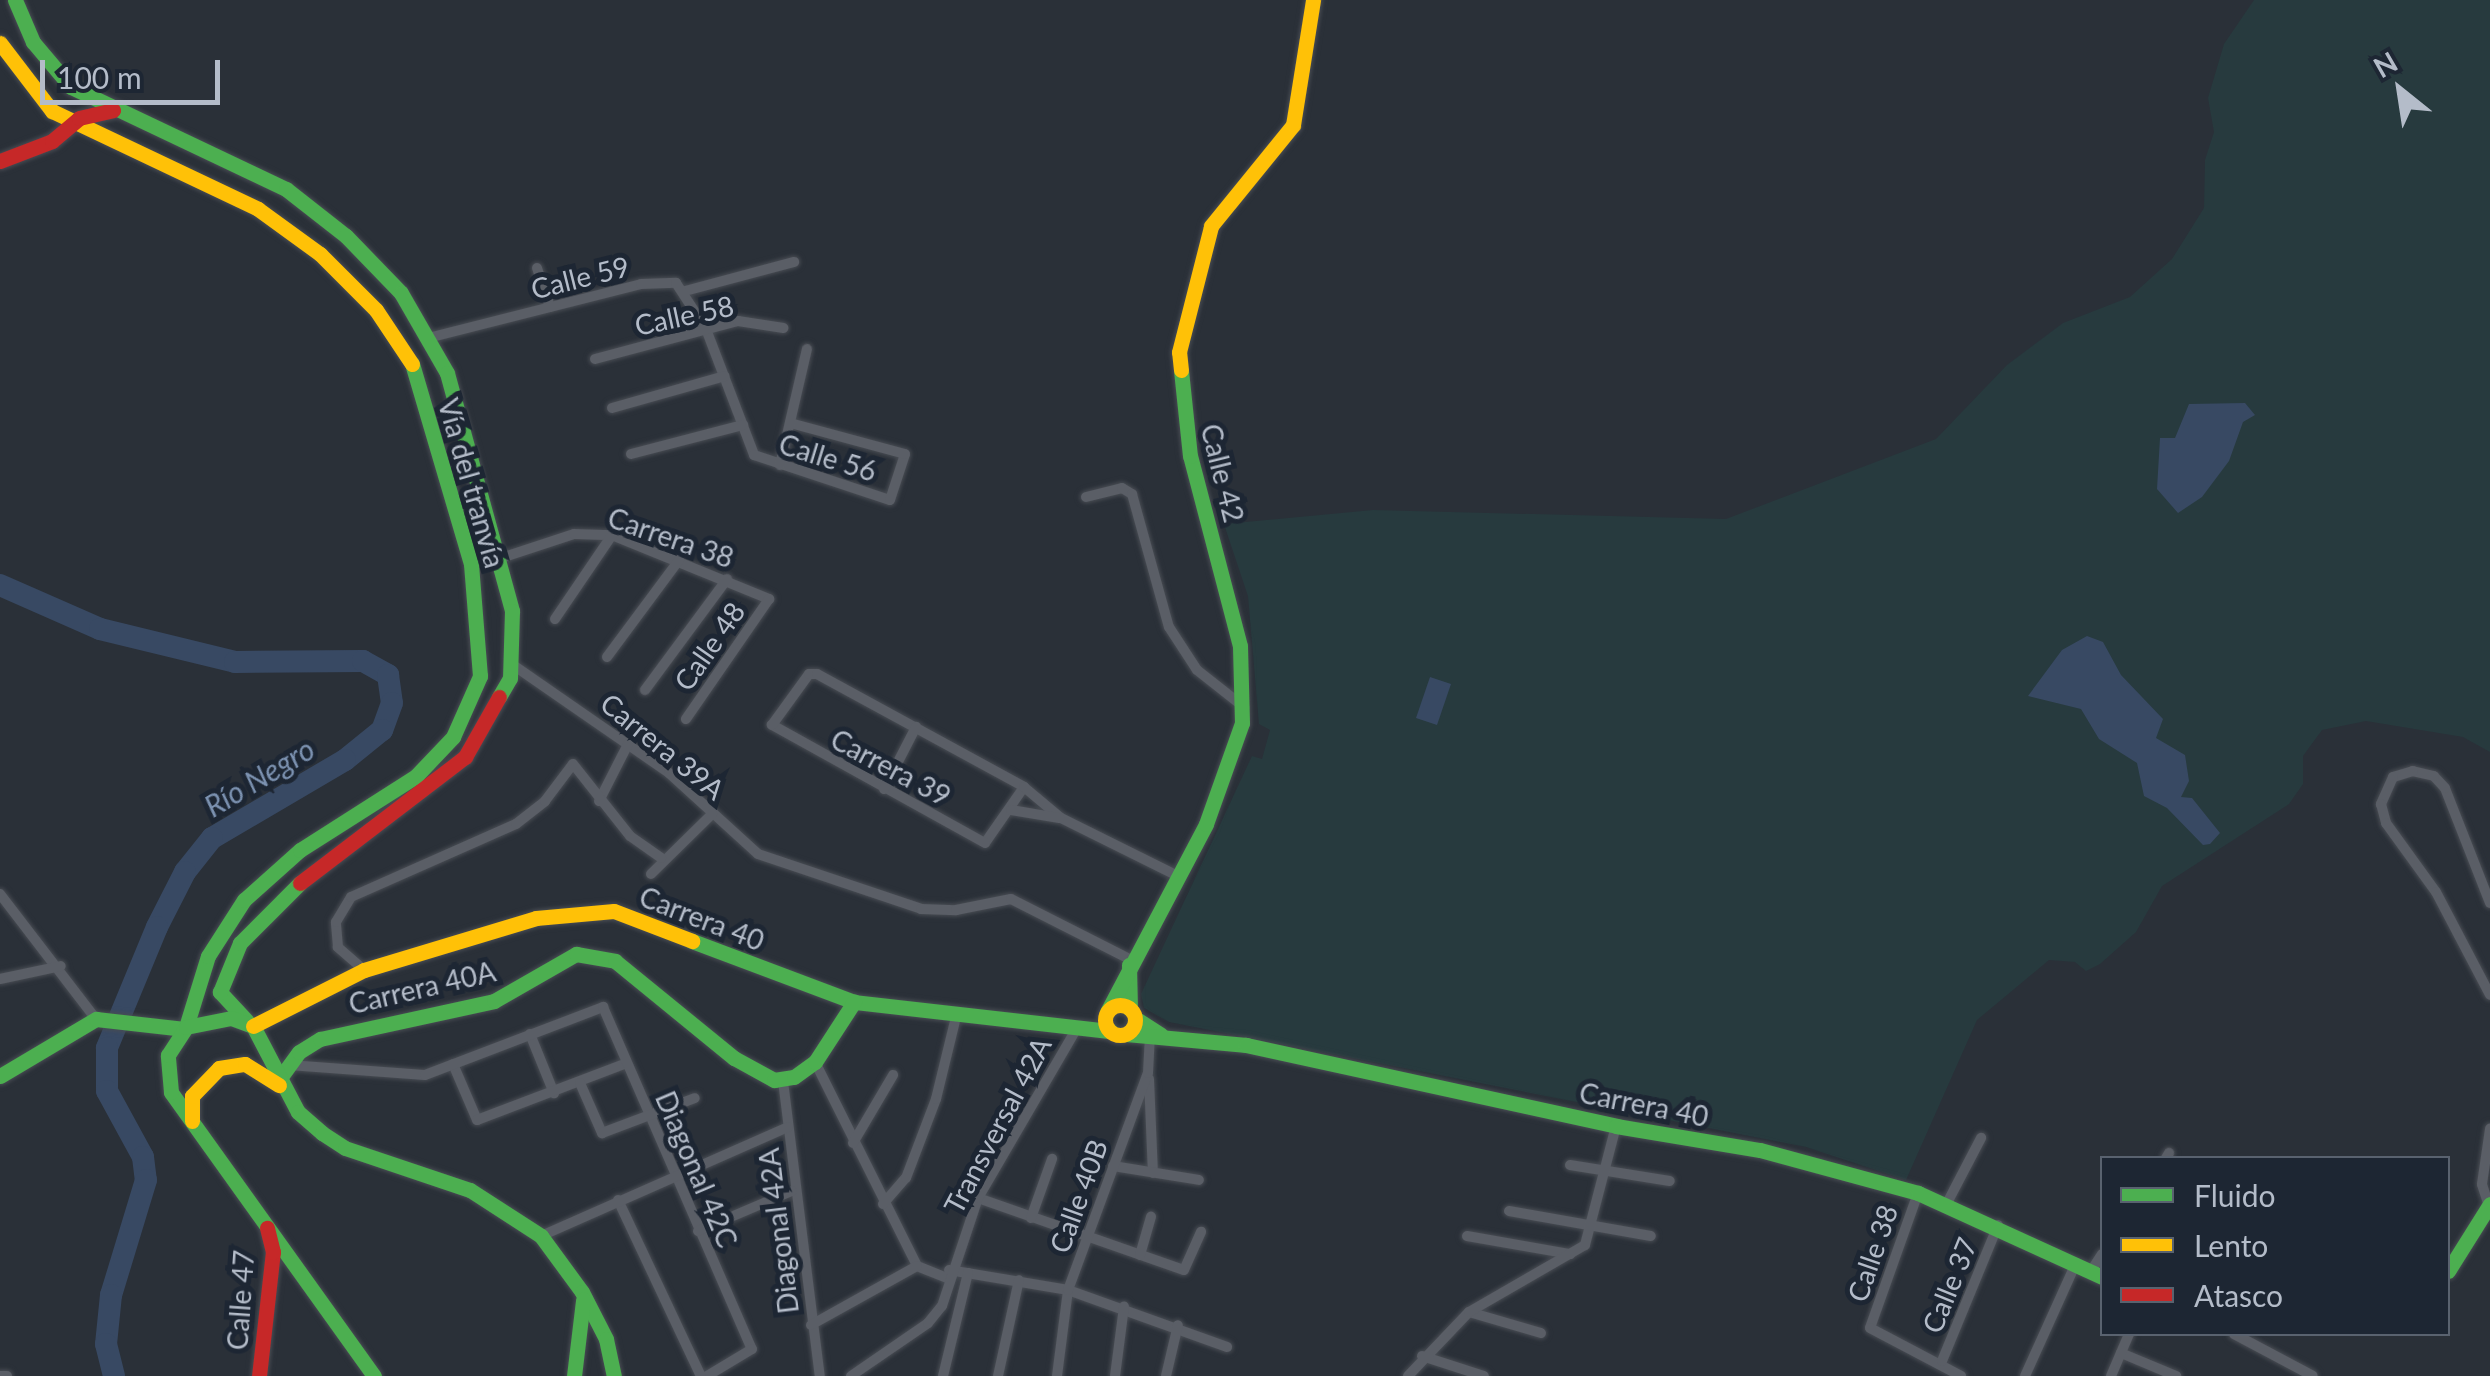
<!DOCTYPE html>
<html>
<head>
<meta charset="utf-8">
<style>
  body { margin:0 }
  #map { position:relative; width:2490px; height:1376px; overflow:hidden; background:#2a3038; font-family:Lato,sans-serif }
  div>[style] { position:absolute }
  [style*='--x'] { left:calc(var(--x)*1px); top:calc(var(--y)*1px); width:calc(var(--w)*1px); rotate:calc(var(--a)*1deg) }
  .green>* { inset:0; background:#273a3e }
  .water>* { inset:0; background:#384963 }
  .river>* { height:22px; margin:-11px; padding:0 11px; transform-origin:11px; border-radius:11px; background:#384963 }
  .roads { filter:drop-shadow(0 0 2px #484c53) drop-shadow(0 0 2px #484c53) }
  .street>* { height:10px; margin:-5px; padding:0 5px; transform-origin:5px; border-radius:5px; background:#5a5e66 }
  .fast>* { height:15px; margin:-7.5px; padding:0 7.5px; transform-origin:7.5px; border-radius:7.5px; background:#4caf50 }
  .slow>* { height:15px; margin:-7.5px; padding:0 7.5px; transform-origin:7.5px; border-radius:7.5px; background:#ffc107 }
  .slow>.ring { margin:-7.5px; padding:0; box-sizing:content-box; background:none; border:15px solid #ffc107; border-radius:50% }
  .jam>* { height:15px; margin:-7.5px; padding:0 7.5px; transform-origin:7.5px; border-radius:7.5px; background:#c62828 }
  span { translate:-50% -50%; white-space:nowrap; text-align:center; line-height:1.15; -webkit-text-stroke:10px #1d2633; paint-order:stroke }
  .street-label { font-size:28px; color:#b4bcc9 }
  .water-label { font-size:30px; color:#7c92b1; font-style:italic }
  .legend { position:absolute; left:2100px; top:1156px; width:350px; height:180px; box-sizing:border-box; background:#1d2633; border:2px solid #59626f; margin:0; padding:12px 18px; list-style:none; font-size:30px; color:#b4bcc9 }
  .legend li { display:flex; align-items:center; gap:20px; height:50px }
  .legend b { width:50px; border:2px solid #59626f }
  .north { position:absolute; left:2350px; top:40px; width:100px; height:100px; -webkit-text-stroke:8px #1d2633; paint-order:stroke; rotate:330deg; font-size:28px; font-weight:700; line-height:40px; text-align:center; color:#b4bcc9 }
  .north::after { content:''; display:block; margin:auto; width:35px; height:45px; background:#b4bcc9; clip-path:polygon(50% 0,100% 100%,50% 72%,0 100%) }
  .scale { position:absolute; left:40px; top:60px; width:180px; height:45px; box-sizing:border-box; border:5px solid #b4bcc9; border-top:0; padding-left:12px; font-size:30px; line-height:35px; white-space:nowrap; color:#b4bcc9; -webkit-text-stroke:8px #1d2633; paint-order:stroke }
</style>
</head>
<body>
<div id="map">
  <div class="green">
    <i style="clip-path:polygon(2254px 0,2490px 0,2490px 752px,2463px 737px,2366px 721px,2322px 730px,2303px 756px,2303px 784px,2289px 804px,2162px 886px,2136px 932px,2100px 964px,2086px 971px,2075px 962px,2049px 960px,1977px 1020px,1906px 1180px,1806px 1147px,1169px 1022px,1144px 1008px,1141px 994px,1252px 756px,1262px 759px,1270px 730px,1259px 724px,1248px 596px,1224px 524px,1373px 510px,1726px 519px,1936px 439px,2007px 365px,2063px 323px,2130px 297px,2172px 259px,2204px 208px,2205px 160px,2214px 132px,2208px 98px,2224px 44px)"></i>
  </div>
  <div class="water">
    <i style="clip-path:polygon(2245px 403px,2255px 415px,2243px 422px,2229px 461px,2202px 497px,2178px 513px,2157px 489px,2160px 438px,2175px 438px,2189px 404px)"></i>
    <i style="clip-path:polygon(2087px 636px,2103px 642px,2121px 675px,2163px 719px,2156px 738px,2185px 755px,2189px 781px,2181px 797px,2192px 798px,2220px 833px,2210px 844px,2203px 845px,2167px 808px,2144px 796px,2137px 763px,2099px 739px,2081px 709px,2028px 696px,2062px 650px)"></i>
    <i style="clip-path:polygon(1430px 677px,1451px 684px,1437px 725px,1416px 718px)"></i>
  </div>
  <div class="river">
    <i style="--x:0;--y:585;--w:109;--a:23.7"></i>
    <i style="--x:100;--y:629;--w:139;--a:13.7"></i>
    <i style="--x:235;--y:662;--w:128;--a:-0.4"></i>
    <i style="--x:363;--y:661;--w:29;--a:29"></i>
    <i style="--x:388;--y:675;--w:28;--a:82"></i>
    <i style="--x:392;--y:703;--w:29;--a:110"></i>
    <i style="--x:382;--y:730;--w:48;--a:141"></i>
    <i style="--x:345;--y:760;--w:154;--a:149.6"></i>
    <i style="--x:212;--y:838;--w:43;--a:128.5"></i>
    <i style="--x:185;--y:872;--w:62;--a:117"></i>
    <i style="--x:157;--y:927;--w:131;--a:112.5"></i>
    <i style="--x:107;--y:1048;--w:43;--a:90"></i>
    <i style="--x:107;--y:1091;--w:75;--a:61.4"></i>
    <i style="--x:143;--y:1157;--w:23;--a:83"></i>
    <i style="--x:146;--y:1180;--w:120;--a:106.9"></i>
    <i style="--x:111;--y:1295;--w:49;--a:95.8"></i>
    <i style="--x:106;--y:1344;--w:33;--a:76"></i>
  </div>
  <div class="roads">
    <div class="street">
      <i style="--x:537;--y:268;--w:41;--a:71.6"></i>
      <i style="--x:685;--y:291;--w:113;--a:-14.9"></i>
      <i style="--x:432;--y:337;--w:216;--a:-14.2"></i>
      <i style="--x:641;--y:284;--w:35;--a:-2"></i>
      <i style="--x:676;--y:283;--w:55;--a:56.9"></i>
      <i style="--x:706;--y:329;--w:135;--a:69.1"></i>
      <i style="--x:754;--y:455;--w:143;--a:18.3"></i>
      <i style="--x:890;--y:500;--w:48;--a:-71.9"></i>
      <i style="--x:905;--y:454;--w:119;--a:-164.9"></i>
      <i style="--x:595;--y:359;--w:148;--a:-14.9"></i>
      <i style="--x:738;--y:321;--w:46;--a:8.8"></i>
      <i style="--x:612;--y:408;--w:117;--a:-15.8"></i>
      <i style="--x:631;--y:454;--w:116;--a:-14.5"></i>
      <i style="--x:780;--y:465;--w:119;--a:-76.9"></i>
      <i style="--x:1086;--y:497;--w:37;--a:-14"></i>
      <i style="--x:1122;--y:488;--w:12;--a:31"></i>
      <i style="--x:1132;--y:494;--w:138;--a:74.5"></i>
      <i style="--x:1169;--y:627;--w:51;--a:56.9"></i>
      <i style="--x:1197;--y:670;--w:60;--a:38.2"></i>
      <i style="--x:498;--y:559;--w:80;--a:-18.2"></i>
      <i style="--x:574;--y:534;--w:38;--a:2"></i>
      <i style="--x:612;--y:535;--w:170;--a:22.2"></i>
      <i style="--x:769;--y:599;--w:146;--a:124.7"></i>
      <i style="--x:555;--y:619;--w:102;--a:-55.8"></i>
      <i style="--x:607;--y:657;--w:121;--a:-53.4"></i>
      <i style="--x:513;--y:665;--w:190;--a:34.7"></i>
      <i style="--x:669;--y:773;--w:120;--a:42.3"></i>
      <i style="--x:758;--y:854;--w:172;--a:18.6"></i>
      <i style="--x:921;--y:909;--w:35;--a:2"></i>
      <i style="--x:956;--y:910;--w:56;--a:-11.3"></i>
      <i style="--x:1011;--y:899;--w:135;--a:26.9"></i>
      <i style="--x:645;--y:690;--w:138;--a:-53.5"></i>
      <i style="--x:1024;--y:787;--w:68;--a:124.9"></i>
      <i style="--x:985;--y:843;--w:244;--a:-151"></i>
      <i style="--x:772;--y:725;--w:63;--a:-54"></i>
      <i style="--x:809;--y:674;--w:8;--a:0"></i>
      <i style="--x:817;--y:674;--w:236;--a:28.6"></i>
      <i style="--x:1024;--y:787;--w:48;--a:40"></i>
      <i style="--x:1061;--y:818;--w:131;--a:26.4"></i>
      <i style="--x:884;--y:789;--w:70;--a:-62.7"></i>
      <i style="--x:599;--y:801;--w:64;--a:-63"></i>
      <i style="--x:1011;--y:810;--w:49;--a:9.5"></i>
      <i style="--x:651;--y:874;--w:86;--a:-44.5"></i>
      <i style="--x:0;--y:894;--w:158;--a:52.5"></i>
      <i style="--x:2490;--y:903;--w:123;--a:-111.4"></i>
      <i style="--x:2445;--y:788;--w:16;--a:-133"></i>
      <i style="--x:2434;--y:776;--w:22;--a:-167"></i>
      <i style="--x:2413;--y:771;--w:21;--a:163"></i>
      <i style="--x:2393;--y:777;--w:30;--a:114"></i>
      <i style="--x:2381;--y:804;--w:20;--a:75"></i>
      <i style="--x:2386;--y:823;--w:85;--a:54.1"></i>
      <i style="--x:2436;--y:892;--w:116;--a:62.3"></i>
      <i style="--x:364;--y:970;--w:35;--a:-139"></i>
      <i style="--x:338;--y:947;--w:25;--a:-95"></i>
      <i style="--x:336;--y:922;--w:29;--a:-59"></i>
      <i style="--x:351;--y:897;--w:180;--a:-23.9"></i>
      <i style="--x:516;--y:824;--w:37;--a:-38"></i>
      <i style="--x:545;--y:801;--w:46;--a:-52.9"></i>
      <i style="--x:573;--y:764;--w:92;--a:51.6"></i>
      <i style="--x:630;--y:836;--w:38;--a:35"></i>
      <i style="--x:0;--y:979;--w:62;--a:-12"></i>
      <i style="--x:530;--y:1034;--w:64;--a:67.9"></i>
      <i style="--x:815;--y:1062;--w:228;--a:63.4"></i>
      <i style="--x:917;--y:1266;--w:32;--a:22"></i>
      <i style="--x:453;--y:1064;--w:61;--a:66.8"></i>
      <i style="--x:477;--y:1120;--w:160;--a:-20.8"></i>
      <i style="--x:289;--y:1065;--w:136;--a:4.2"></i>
      <i style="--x:425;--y:1075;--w:191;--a:-20.9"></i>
      <i style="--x:603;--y:1007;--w:373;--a:66.5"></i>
      <i style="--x:752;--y:1349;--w:52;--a:149"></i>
      <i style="--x:1149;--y:1079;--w:94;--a:87.6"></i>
      <i style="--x:783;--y:1081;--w:297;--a:82.9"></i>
      <i style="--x:580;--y:1083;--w:55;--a:66.3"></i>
      <i style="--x:602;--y:1133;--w:99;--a:-20.6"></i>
      <i style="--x:853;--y:1143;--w:79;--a:-59.5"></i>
      <i style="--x:2166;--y:1158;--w:6;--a:-59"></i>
      <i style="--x:1570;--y:1165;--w:101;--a:9.1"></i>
      <i style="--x:1113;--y:1166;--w:87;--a:9.2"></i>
      <i style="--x:1918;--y:1193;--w:143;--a:109.6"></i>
      <i style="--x:1870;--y:1328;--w:103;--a:27.8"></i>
      <i style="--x:978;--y:1198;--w:218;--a:19.3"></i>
      <i style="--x:1184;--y:1270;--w:42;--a:-65.9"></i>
      <i style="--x:618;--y:1200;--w:195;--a:64.8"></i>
      <i style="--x:883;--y:1204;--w:35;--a:-49"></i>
      <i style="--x:906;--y:1178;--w:85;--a:-69.2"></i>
      <i style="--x:936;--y:1099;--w:84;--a:-76.3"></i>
      <i style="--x:1946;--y:1205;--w:76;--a:-62.4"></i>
      <i style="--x:2489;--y:1206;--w:23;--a:-108"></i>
      <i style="--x:2482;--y:1184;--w:56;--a:-81.7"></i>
      <i style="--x:1509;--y:1211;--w:144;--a:10"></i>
      <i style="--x:1031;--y:1218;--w:63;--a:-70.4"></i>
      <i style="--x:698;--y:1231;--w:102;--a:-23.1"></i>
      <i style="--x:541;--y:1236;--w:270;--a:-23.8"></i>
      <i style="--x:1467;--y:1236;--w:105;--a:9.9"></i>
      <i style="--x:1140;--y:1255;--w:40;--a:-74"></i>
      <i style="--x:949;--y:1270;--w:121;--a:9.5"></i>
      <i style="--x:1068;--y:1290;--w:169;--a:19.7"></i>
      <i style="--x:2091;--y:1271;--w:20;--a:-57"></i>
      <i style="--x:1469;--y:1312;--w:75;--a:16.3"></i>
      <i style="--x:811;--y:1325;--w:121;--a:-29.1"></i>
      <i style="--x:2234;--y:1334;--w:89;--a:28"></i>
      <i style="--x:2121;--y:1353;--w:60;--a:22.7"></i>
      <i style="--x:1422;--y:1356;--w:65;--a:17.9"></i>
      <i style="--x:1942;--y:1361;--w:147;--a:-67.6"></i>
      <i style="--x:0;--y:1376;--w:7;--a:0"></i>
      <i style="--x:851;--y:1376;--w:93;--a:-34.5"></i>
      <i style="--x:928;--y:1323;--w:22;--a:-51"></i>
      <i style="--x:942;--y:1306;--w:114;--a:-71.6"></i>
      <i style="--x:978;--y:1198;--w:197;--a:-59.8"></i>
      <i style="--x:943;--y:1376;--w:106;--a:-76.4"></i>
      <i style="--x:998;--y:1376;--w:98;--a:-77.7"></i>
      <i style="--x:1057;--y:1376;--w:87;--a:-82.7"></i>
      <i style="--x:1068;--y:1290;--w:231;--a:-69.8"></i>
      <i style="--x:1148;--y:1073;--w:38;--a:-87"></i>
      <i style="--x:1115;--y:1376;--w:70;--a:-82.6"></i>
      <i style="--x:1166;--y:1376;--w:52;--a:-76.8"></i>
      <i style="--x:1408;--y:1376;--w:88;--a:-46.4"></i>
      <i style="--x:1469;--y:1312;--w:134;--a:-30"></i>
      <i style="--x:1585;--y:1245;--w:123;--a:-75.4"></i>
      <i style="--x:2025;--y:1376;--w:124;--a:-65.7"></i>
      <i style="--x:2111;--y:1376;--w:46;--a:-66.8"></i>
    </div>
    <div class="fast">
      <i style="--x:15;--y:0;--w:46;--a:66.8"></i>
      <i style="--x:33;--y:42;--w:59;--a:49.8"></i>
      <i style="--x:71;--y:87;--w:238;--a:25.4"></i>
      <i style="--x:286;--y:189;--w:76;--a:38.1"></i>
      <i style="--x:346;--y:236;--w:79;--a:46"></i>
      <i style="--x:401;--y:293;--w:92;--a:60.1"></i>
      <i style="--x:447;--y:373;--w:247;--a:74.7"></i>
      <i style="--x:512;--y:611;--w:67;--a:91.7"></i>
      <i style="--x:510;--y:678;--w:22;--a:120"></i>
      <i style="--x:692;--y:941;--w:173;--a:20.6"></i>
      <i style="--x:854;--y:1002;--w:258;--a:6.5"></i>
      <i style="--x:1129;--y:965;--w:44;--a:88.7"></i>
      <i style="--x:1107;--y:1012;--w:212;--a:-62.2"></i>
      <i style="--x:1206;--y:824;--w:107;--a:-70.4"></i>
      <i style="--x:1242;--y:723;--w:77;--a:-91.5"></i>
      <i style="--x:1240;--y:646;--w:196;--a:-104.7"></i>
      <i style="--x:1190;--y:456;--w:86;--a:-96"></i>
      <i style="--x:1135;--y:1018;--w:31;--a:33"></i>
      <i style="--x:247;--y:1021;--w:40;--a:-133"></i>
      <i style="--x:220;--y:992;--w:53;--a:-67.8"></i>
      <i style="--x:240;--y:943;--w:85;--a:-45"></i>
      <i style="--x:186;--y:1027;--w:74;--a:-72.8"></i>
      <i style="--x:208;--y:956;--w:67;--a:-57.3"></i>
      <i style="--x:244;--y:900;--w:75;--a:-41.8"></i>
      <i style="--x:300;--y:850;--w:138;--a:-32.5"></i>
      <i style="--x:416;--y:776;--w:54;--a:-46.5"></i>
      <i style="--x:453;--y:737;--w:67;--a:-66.1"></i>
      <i style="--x:480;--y:676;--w:112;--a:-94.6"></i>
      <i style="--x:471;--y:564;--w:209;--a:-106.4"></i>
      <i style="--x:1126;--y:1034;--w:121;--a:5.2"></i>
      <i style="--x:1246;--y:1045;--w:379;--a:12.3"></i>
      <i style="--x:1616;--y:1126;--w:146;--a:9.5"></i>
      <i style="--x:1760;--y:1150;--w:164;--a:15.2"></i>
      <i style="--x:1918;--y:1193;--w:202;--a:24.5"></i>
      <i style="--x:0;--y:1076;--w:112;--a:-30.7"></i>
      <i style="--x:96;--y:1019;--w:89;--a:6.5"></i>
      <i style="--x:280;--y:1078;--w:32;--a:-54"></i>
      <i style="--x:299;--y:1052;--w:25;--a:-32"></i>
      <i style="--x:320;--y:1039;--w:178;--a:-12.3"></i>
      <i style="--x:494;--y:1001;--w:95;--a:-29.8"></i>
      <i style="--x:576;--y:954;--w:40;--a:10"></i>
      <i style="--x:615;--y:961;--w:154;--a:39.2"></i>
      <i style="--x:734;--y:1058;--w:46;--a:28.8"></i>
      <i style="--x:774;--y:1080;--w:20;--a:-9"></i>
      <i style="--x:794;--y:1077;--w:26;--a:-36"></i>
      <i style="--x:815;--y:1062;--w:72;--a:-57"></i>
      <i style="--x:2448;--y:1271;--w:79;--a:-57.9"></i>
      <i style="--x:374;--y:1376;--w:349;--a:-125.6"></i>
      <i style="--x:171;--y:1092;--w:37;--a:-95"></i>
      <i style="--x:168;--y:1055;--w:33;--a:-57"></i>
      <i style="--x:186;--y:1027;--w:46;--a:-11.3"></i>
      <i style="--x:231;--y:1018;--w:23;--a:20"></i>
      <i style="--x:253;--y:1026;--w:97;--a:62.4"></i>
      <i style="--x:298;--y:1112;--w:32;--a:41"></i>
      <i style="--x:322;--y:1133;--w:27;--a:33"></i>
      <i style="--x:345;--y:1148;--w:132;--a:18.6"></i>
      <i style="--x:470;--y:1190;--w:85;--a:32.9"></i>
      <i style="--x:541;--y:1236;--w:69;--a:53.8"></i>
      <i style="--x:582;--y:1292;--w:53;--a:62.9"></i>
      <i style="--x:606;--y:1339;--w:38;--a:78"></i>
      <i style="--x:574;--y:1376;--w:77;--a:-83.2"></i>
    </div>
    <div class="slow">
      <i style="--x:0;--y:43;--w:86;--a:52.6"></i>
      <i style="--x:52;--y:111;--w:228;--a:25.4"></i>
      <i style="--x:258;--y:209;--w:77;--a:36"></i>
      <i style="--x:320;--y:254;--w:79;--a:45"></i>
      <i style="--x:376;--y:310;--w:65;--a:56.3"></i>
      <i style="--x:1181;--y:370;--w:18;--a:-96"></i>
      <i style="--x:1179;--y:352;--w:130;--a:-75.7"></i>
      <i style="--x:1211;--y:226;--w:130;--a:-50.9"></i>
      <i style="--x:1293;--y:125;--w:127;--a:-80.9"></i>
      <i class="ring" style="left:1105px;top:1005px;width:15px;height:15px"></i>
      <i style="--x:253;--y:1026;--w:124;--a:-26.8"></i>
      <i style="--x:364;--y:970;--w:180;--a:-16.8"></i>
      <i style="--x:536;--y:918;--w:78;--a:-5.1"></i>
      <i style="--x:614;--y:911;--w:84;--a:21"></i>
      <i style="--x:192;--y:1121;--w:25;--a:-90"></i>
      <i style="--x:192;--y:1096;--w:39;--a:-46"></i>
      <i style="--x:219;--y:1068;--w:26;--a:-9"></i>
      <i style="--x:245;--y:1064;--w:40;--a:32"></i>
    </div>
    <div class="jam">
      <i style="--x:0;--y:161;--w:56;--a:-21"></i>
      <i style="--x:52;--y:141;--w:35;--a:-40"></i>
      <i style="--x:79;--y:118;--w:35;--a:-13"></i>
      <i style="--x:300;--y:883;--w:208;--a:-37.4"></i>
      <i style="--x:465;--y:757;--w:69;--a:-60.5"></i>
      <i style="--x:259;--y:1376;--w:125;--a:-83.6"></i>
      <i style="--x:273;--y:1252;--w:25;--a:-104"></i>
    </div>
  </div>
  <div class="street-label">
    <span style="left:580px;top:277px;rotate:-14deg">Calle 59</span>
    <span style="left:684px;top:315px;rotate:-12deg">Calle 58</span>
    <span style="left:828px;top:457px;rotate:17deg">Calle 56</span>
    <span style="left:1223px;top:473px;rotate:76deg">Calle 42</span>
    <span style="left:472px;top:483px;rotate:74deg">Vía del tranvía</span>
    <span style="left:671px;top:537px;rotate:19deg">Carrera 38</span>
    <span style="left:709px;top:646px;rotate:-55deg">Calle 48</span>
    <span style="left:663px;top:746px;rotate:39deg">Carrera 39A</span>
    <span style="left:891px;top:767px;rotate:28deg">Carrera 39</span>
    <span style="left:702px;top:918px;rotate:21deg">Carrera 40</span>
    <span style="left:422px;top:987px;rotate:-13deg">Carrera 40A</span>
    <span style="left:1644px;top:1104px;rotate:11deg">Carrera 40</span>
    <span style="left:997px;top:1125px;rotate:-62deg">Transversal 42A</span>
    <span style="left:697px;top:1169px;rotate:67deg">Diagonal 42C</span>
    <span style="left:1078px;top:1196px;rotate:-70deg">Calle 40B</span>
    <span style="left:778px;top:1231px;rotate:-97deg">Diagonal 42A</span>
    <span style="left:1872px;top:1253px;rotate:-71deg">Calle 38</span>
    <span style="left:1949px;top:1285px;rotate:-68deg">Calle 37</span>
    <span style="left:240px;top:1300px;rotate:-86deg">Calle 47</span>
  </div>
  <div class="water-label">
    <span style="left:259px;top:777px;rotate:-31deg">Río Negro</span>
  </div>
  <ul class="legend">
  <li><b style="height:12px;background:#4caf50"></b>Fluido</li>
  <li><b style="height:12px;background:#ffc107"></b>Lento</li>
  <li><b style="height:12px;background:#c62828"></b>Atasco</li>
  </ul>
  <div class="north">N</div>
  <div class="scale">100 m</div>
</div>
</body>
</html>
